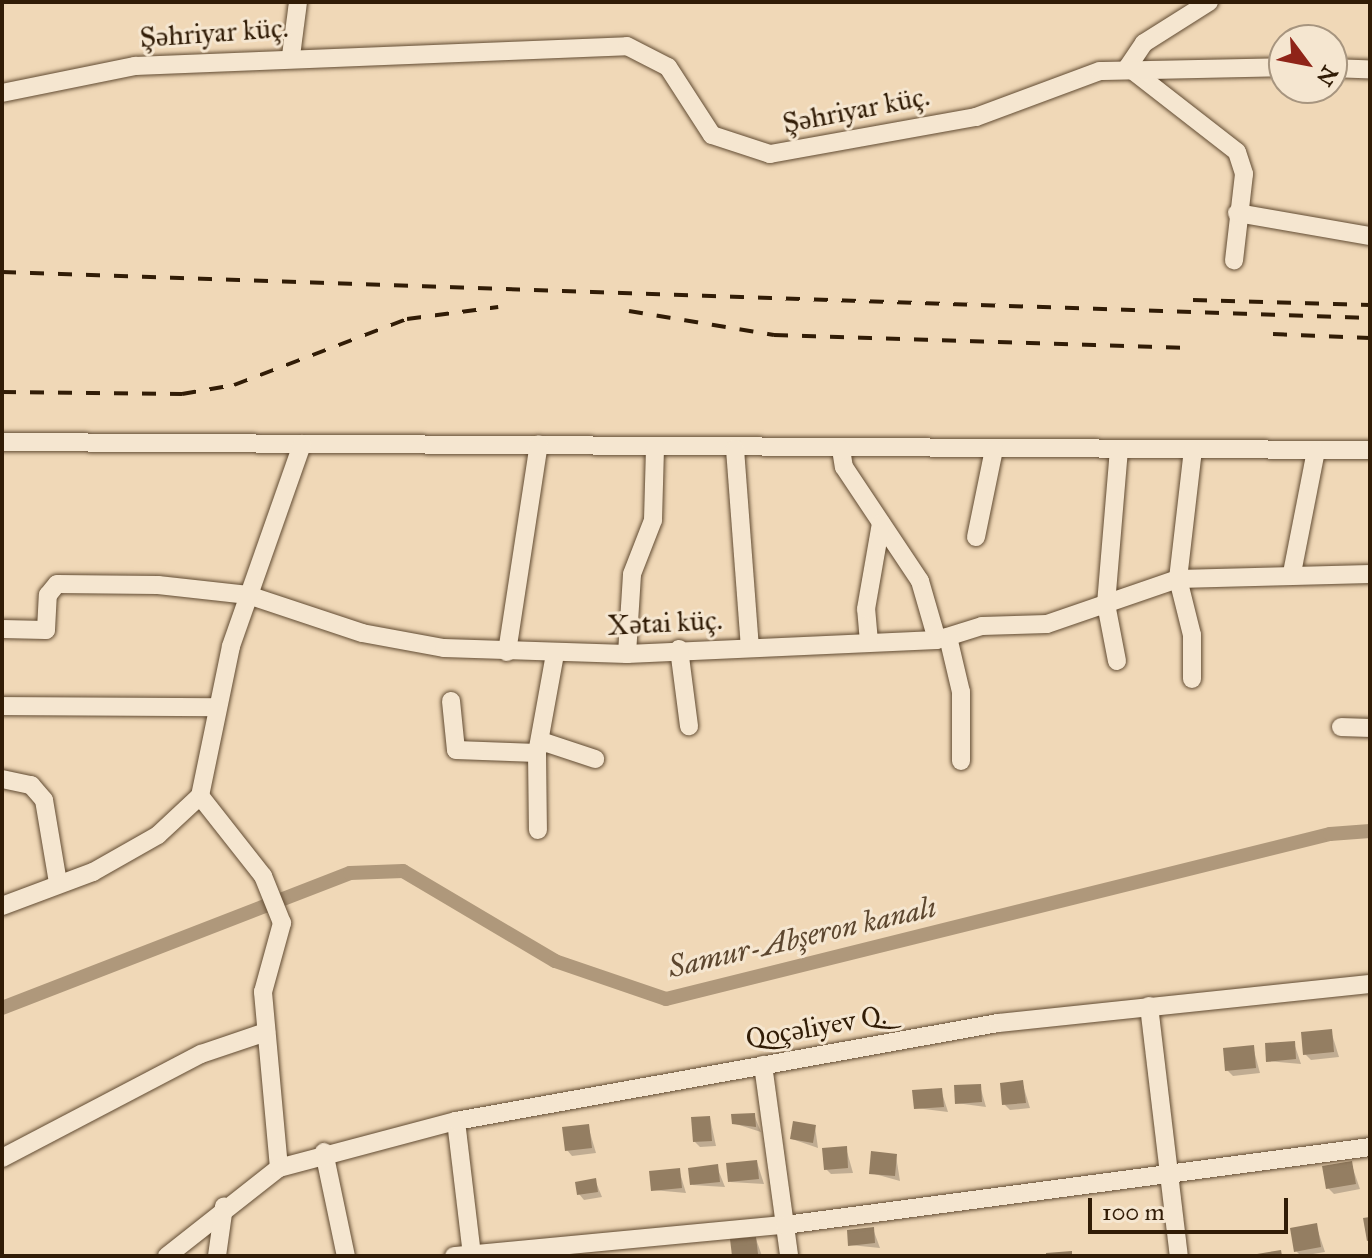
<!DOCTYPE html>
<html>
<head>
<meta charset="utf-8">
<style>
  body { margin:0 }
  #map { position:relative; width:1372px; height:1258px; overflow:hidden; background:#f0d8b7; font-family:"IM FELL Great Primer",serif }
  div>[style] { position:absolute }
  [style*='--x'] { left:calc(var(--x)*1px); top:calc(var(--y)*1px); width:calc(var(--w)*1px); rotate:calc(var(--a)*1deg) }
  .shadow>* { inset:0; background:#0003 }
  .canal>* { height:14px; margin:-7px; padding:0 7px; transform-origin:7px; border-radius:7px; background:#af987b }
  .building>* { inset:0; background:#947e62 }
  .roads { filter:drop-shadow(0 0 2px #614b32) drop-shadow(0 0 2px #614b32) }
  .minor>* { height:18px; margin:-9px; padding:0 9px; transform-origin:9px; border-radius:9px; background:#f5e6d0 }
  .rail>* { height:4px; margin-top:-2px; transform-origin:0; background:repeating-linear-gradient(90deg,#311c06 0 14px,transparent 0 28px) }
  span { translate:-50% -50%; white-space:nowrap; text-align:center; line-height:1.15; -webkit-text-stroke:6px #f5e6d0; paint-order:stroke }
  .street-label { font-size:28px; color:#311c06 }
  .water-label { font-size:30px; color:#5d472f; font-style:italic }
  .frame { position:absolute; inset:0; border:4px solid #311c06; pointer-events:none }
  .north { position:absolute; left:1268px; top:24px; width:80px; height:80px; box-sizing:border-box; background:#f5e6d0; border:2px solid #a7957f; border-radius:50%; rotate:122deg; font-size:22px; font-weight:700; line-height:32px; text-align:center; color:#311c06 }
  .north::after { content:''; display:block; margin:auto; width:28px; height:36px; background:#8f2418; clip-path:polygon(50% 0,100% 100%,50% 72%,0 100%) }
  .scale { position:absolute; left:1088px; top:1198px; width:200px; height:36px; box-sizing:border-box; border:4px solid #311c06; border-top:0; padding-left:10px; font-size:24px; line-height:28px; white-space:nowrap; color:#311c06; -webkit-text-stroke:6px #f5e6d0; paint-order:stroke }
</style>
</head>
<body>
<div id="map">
  <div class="shadow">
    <i style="clip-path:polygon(1331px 1031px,1339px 1057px,1311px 1060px,1305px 1054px)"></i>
    <i style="clip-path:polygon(1294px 1043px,1301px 1064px,1268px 1061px)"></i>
    <i style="clip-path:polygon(1253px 1047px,1260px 1073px,1233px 1076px,1227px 1070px)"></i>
    <i style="clip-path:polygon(1022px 1082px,1030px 1108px,1010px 1110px,1004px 1104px)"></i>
    <i style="clip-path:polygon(980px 1086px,986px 1107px,956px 1103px)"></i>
    <i style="clip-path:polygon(941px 1090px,948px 1112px,916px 1108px)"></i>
    <i style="clip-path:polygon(754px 1115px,761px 1132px,733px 1123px)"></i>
    <i style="clip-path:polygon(710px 1118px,716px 1146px,700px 1147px,695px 1142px)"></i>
    <i style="clip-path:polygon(588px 1126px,596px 1153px,572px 1156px,567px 1150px)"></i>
    <i style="clip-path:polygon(815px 1127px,818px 1148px,792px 1139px)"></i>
    <i style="clip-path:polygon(846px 1148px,853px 1173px,831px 1174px,826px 1169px)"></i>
    <i style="clip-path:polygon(896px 1156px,900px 1181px,871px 1173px)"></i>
    <i style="clip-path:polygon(757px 1162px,764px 1184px,730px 1182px)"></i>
    <i style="clip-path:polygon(1351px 1163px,1360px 1189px,1334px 1194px,1328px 1188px)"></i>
    <i style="clip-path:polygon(717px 1167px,725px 1187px,692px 1185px)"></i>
    <i style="clip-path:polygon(679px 1170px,686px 1193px,653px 1190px)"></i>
    <i style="clip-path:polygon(595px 1180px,602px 1197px,584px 1200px,579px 1194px)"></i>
    <i style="clip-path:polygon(1316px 1225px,1325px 1252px,1301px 1256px,1296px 1251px)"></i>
    <i style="clip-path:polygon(873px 1229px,880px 1248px,850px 1245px)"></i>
    <i style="clip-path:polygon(756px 1239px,762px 1256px,734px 1255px)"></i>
  </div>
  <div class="canal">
    <i style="--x:2;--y:1008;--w:373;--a:-21.2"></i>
    <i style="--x:350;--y:873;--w:53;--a:-2.2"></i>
    <i style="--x:403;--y:871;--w:177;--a:30.6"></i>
    <i style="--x:555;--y:961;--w:117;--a:18.9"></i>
    <i style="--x:666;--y:999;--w:684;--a:-13.96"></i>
    <i style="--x:1330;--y:834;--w:40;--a:-4.3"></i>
  </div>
  <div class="building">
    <i style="clip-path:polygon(1332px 1029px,1334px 1052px,1303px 1055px,1301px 1032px)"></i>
    <i style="clip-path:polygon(1295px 1041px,1296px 1059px,1266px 1062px,1265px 1043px)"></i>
    <i style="clip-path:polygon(1254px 1045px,1256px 1068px,1225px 1071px,1223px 1048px)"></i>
    <i style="clip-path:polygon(1023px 1080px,1026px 1103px,1002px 1105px,1000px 1083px)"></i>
    <i style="clip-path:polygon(981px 1084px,982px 1102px,955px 1104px,954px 1085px)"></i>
    <i style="clip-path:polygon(942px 1088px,944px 1107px,914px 1109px,912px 1090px)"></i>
    <i style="clip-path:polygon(755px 1113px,756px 1127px,732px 1124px,731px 1114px)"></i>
    <i style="clip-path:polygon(710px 1116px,712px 1141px,693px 1142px,691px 1117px)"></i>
    <i style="clip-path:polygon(793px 1121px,816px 1125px,813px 1143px,790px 1139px)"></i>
    <i style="clip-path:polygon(589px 1124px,592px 1148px,565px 1151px,562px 1127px)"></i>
    <i style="clip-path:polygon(847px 1146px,848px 1168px,824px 1170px,822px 1148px)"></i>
    <i style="clip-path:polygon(871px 1151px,897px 1154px,895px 1176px,869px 1174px)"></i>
    <i style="clip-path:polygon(757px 1160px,759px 1179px,728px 1182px,726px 1163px)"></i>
    <i style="clip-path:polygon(1352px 1161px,1356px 1184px,1326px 1189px,1322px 1166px)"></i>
    <i style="clip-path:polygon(718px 1164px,720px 1182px,690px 1185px,688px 1168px)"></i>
    <i style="clip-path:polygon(680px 1168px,682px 1188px,651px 1191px,649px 1171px)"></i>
    <i style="clip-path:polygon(596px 1178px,598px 1192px,577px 1195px,575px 1182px)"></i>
    <i style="clip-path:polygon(1370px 1217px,1370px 1240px,1367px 1241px,1363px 1218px)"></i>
    <i style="clip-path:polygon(1317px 1223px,1321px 1247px,1294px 1252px,1290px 1228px)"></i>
    <i style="clip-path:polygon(874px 1227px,875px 1243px,848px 1246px,847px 1230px)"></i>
    <i style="clip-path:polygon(756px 1237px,758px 1254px,732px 1256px,730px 1239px)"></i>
    <i style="clip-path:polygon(1281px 1250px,1282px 1256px,1257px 1256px,1257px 1254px)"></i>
    <i style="clip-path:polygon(1072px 1251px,1072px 1256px,1046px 1256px,1046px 1253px)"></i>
  </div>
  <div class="roads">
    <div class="minor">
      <i style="--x:1209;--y:2;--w:77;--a:147.8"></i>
      <i style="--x:1144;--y:43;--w:29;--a:124"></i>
      <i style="--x:1128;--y:67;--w:138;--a:37.9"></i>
      <i style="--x:1237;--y:152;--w:23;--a:72"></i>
      <i style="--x:1244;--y:174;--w:87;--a:96.6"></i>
      <i style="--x:291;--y:56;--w:54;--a:-82.6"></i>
      <i style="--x:1332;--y:68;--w:38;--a:2"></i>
      <i style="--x:2;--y:93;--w:136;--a:-11.5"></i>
      <i style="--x:135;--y:66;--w:492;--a:-2.3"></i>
      <i style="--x:627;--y:46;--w:46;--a:27.1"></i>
      <i style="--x:668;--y:67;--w:81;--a:57.1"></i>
      <i style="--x:712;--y:135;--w:61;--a:18.1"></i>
      <i style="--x:770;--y:154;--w:209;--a:-10.2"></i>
      <i style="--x:976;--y:117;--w:132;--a:-20.4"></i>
      <i style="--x:1100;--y:71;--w:184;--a:-1.2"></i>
      <i style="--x:1237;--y:213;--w:135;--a:9.8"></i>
      <i style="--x:2;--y:442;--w:1368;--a:0.34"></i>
      <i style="--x:735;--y:449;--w:199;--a:85.7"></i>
      <i style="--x:841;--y:449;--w:18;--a:81"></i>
      <i style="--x:844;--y:467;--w:137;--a:56.3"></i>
      <i style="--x:920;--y:581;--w:61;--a:73.9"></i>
      <i style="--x:976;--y:537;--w:90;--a:-78.4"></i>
      <i style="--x:1292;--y:573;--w:124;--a:-78.9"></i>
      <i style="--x:2;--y:629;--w:44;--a:1.3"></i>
      <i style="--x:46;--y:630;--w:35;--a:-87"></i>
      <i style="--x:48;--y:595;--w:14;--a:-51"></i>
      <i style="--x:57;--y:584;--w:101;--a:0.6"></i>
      <i style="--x:158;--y:585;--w:91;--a:6.3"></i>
      <i style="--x:248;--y:595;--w:120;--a:18.4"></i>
      <i style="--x:362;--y:633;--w:83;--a:10.4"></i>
      <i style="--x:444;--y:648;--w:183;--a:1.9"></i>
      <i style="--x:627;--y:654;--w:310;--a:-2.6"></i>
      <i style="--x:937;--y:640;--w:47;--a:-17.3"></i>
      <i style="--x:982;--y:626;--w:65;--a:-1.8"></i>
      <i style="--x:1047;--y:624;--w:139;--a:-19"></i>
      <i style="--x:1178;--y:579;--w:192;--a:-1.5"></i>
      <i style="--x:948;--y:637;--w:57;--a:76.7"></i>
      <i style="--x:961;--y:692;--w:69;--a:90"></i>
      <i style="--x:869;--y:642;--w:33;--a:-95"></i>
      <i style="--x:866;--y:609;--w:87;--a:-80.1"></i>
      <i style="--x:679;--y:649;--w:78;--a:82.6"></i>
      <i style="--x:507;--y:652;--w:210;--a:-81.3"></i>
      <i style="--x:627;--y:654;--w:80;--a:-86.4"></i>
      <i style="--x:632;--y:574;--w:58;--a:-68.7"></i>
      <i style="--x:653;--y:520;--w:72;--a:-88.4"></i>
      <i style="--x:1117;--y:661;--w:58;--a:-100.9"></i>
      <i style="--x:1106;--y:604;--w:155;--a:-85.2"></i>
      <i style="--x:1192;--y:679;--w:44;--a:-90"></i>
      <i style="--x:1192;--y:635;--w:58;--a:-104"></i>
      <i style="--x:1178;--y:579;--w:130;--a:-83.4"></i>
      <i style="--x:451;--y:701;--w:49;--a:84.2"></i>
      <i style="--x:456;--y:750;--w:81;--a:2.1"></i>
      <i style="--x:537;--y:753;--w:101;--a:-79.7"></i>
      <i style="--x:2;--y:706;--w:212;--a:0.3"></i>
      <i style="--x:1341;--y:727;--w:29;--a:2"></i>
      <i style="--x:544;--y:742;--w:54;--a:18.4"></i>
      <i style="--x:537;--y:753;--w:77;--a:89.3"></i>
      <i style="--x:2;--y:779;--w:30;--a:12"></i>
      <i style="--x:31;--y:785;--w:20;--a:49"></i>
      <i style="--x:44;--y:800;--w:84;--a:80.4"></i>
      <i style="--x:2;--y:906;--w:97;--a:-20.5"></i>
      <i style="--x:93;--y:872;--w:75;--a:-29.6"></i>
      <i style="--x:158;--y:835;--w:57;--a:-42.9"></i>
      <i style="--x:1149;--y:1006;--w:252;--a:83.2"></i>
      <i style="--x:763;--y:1065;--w:193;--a:82.2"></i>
      <i style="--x:456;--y:1121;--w:136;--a:83.2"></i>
      <i style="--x:324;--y:1152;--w:106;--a:78.1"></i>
      <i style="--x:2;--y:1158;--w:225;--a:-27.6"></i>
      <i style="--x:201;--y:1054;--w:69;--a:-18.7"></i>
      <i style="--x:279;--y:1168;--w:177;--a:-95.2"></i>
      <i style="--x:263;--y:992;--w:72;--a:-74.6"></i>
      <i style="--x:282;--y:923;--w:51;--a:-112"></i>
      <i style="--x:263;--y:876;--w:102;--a:-128.2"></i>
      <i style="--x:200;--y:796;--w:153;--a:-78.3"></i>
      <i style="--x:231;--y:646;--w:214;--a:-70.6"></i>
      <i style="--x:167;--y:1256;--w:142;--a:-38.2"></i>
      <i style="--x:279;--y:1168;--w:183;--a:-14.9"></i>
      <i style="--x:456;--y:1121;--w:551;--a:-10.25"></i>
      <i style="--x:998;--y:1023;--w:374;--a:-6"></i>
      <i style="--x:217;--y:1256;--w:50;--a:-82"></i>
      <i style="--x:454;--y:1256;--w:332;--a:-5.4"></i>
      <i style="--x:785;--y:1225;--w:590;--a:-7.59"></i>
    </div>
  </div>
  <div class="rail">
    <i style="--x:2;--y:272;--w:1369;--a:1.93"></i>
    <i style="--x:1193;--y:300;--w:177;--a:1.6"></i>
    <i style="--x:629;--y:311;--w:147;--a:9.4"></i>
    <i style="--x:774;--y:335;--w:416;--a:1.8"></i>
    <i style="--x:1273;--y:334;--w:97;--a:2.4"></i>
    <i style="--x:2;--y:392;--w:180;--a:0.6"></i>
    <i style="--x:182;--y:394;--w:53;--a:-9.8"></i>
    <i style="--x:234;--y:385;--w:185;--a:-20.9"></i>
    <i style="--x:407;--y:319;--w:92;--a:-7.5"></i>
  </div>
  <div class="street-label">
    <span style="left:214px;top:33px;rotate:-4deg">Şəhriyar küç.</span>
    <span style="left:856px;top:110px;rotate:-11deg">Şəhriyar küç.</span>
    <span style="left:665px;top:623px;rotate:-3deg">Xətai küç.</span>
    <span style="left:816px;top:1027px;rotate:-10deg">Qoçəliyev Q.</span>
  </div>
  <div class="water-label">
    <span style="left:802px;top:937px;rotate:-13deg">Samur-Abşeron kanalı</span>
  </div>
  <div class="frame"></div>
  <div class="north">N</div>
  <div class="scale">100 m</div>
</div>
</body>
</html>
